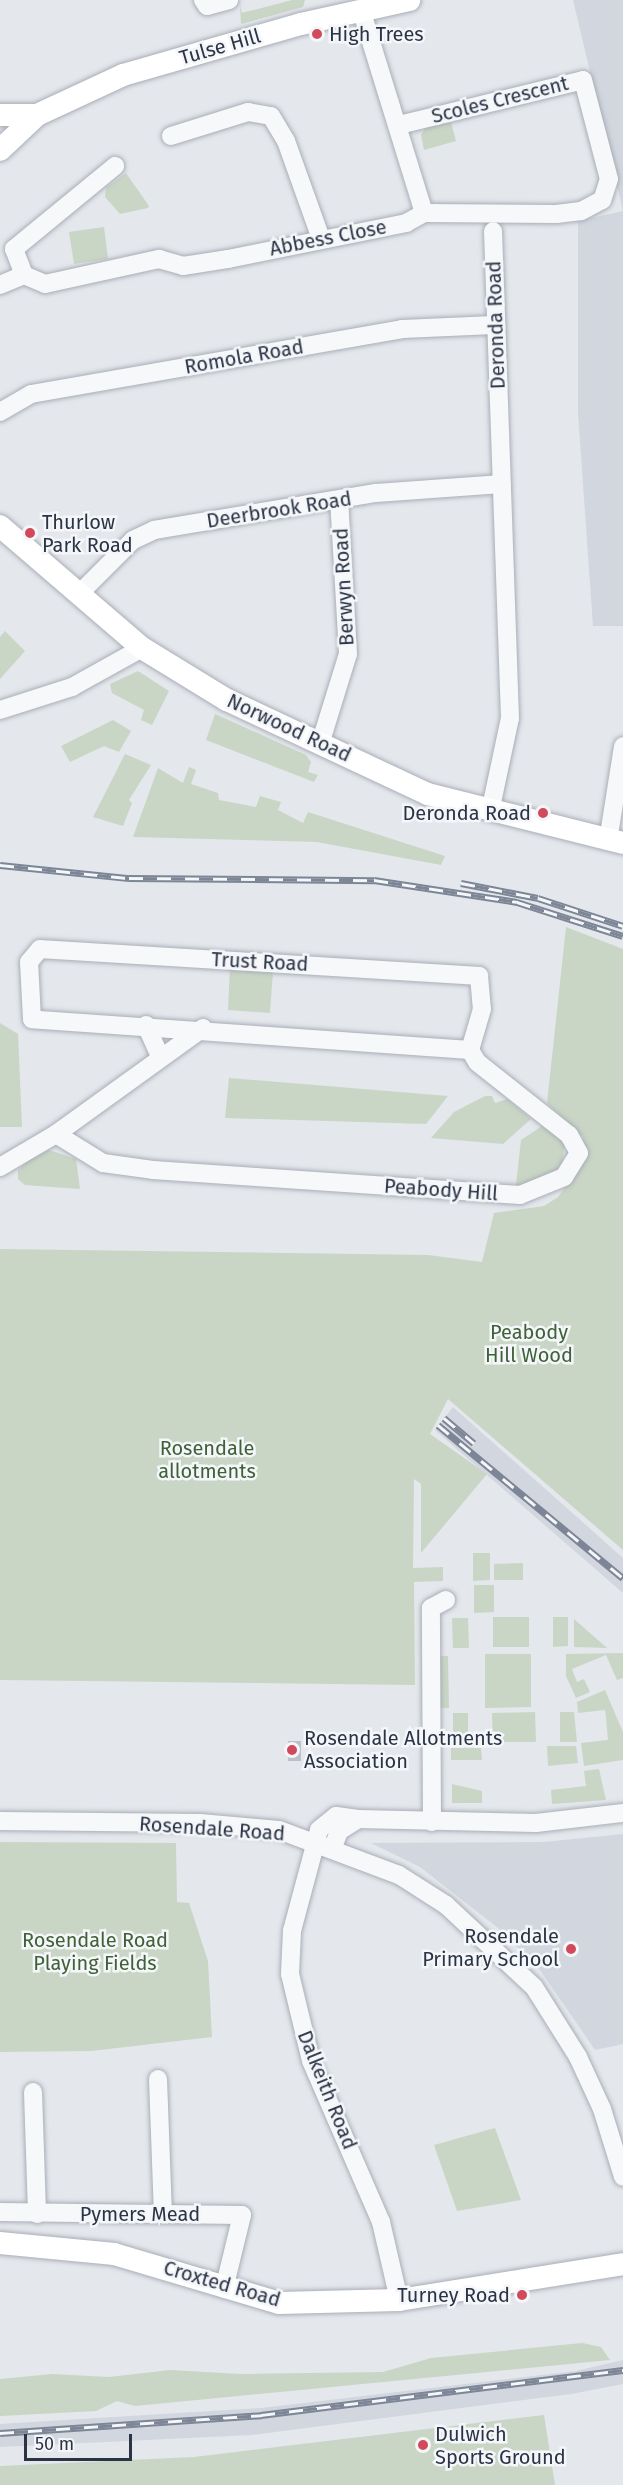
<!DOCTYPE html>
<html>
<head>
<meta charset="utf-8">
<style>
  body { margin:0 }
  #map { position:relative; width:623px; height:2485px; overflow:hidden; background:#e4e7ec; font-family:"Fira Sans",sans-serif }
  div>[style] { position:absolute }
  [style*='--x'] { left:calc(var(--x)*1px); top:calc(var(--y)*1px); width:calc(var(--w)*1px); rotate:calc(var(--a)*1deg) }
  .built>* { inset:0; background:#d2d6de }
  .green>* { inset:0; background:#c9d6c5 }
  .building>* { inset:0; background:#bbc0ca }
  .roads { filter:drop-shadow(0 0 2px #a9aeb7) drop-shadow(0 0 2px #a9aeb7) }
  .minor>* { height:18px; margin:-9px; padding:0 9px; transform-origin:9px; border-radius:9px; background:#f7f8fa }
  .major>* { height:22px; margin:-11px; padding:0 11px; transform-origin:11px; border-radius:11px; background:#fff }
  .rail>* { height:7px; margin-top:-3.5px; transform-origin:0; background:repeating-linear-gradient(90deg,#f4f6f9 0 14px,#7d8696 0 28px); box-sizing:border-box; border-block:2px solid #7d8696 }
  .dots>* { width:16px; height:16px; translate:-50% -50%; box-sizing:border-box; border:3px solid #f4f6f9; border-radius:50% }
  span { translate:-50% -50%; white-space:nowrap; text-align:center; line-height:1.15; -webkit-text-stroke:5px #f4f6f9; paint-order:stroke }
  .poi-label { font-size:20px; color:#2b3445 }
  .left { translate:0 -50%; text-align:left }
  .right { translate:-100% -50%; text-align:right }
  .street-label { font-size:20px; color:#2b3445 }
  .park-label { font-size:20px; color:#3f6138 }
  .scale { position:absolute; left:24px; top:2434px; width:108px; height:27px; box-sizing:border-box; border:3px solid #2b3445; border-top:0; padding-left:8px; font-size:18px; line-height:21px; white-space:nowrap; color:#2b3445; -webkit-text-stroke:4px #f4f6f9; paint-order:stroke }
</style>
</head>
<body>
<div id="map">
  <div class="built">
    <i style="clip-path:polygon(573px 0,623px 0,623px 626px,593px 626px,578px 413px,578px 221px,623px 211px)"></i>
    <i style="clip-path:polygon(453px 1407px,623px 1558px,623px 1593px,435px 1430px)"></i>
    <i style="clip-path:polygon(623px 1834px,623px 2044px,595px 2050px,540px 1970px,498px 1928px,420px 1867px,371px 1843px,544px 1842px)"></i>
    <i style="clip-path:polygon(623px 2360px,623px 2384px,571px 2394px,252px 2435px,0 2447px,0 2424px,261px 2408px,576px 2371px)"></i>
  </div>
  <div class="green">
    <i style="clip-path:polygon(292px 0,305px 0,303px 7px,241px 24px,240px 5px,242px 13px)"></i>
    <i style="clip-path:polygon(450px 118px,456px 141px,424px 150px,421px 135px,426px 127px)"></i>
    <i style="clip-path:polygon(126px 173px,149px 206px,148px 208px,120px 214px,105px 197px,106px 188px)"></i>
    <i style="clip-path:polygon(104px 227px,108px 259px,74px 264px,69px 232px)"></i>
    <i style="clip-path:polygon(5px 631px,25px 651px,0 679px,0 637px)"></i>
    <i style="clip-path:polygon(138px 671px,169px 691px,152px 725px,141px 720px,144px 710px,112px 693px,110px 684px)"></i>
    <i style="clip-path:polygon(215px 714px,306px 755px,311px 762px,308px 772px,318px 775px,314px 782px,206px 740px)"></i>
    <i style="clip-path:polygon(113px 720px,131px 731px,119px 752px,104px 746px,70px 762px,61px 746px)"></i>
    <i style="clip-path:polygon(125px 754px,151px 765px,129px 800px,132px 803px,123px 826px,93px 817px)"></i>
    <i style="clip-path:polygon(189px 767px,196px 770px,191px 784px,218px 793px,219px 800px,256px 807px,260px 796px,281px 802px,278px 810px,303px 823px,308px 812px,445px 856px,441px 865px,317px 842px,133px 837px,158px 768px,183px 783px)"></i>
    <i style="clip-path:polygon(566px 927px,623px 949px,623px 1550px,448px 1399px,430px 1434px,487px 1474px,421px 1553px,421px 1484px,414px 1479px,413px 1568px,443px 1567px,443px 1581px,414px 1582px,415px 1685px,0 1680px,0 1249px,428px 1255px,482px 1262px,494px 1213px,544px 1206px,558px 1197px,585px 1160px,583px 1137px,547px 1103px)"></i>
    <i style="clip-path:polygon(230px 966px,273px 971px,270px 1013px,228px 1010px)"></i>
    <i style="clip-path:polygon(0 1023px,18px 1034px,22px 1127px,0 1127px)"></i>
    <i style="clip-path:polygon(229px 1078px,448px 1096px,426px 1124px,225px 1118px)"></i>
    <i style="clip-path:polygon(485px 1096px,492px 1096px,495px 1103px,507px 1099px,531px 1119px,503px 1144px,431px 1138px,454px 1112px)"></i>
    <i style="clip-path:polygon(542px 1126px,565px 1140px,562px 1168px,531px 1185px,516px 1185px,521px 1140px)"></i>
    <i style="clip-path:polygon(49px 1150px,76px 1159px,80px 1189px,25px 1185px,18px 1179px,18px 1170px,31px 1158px)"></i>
    <i style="clip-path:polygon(473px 1553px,490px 1553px,490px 1580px,473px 1581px)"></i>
    <i style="clip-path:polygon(523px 1563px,523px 1580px,494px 1580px,494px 1564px)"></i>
    <i style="clip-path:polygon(474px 1585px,494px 1585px,494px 1612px,474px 1613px)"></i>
    <i style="clip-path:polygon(493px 1617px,529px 1617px,529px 1647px,493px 1647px)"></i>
    <i style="clip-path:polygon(553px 1617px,568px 1617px,568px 1646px,553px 1647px)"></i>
    <i style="clip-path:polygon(452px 1618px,468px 1618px,469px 1648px,453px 1648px)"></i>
    <i style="clip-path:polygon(574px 1619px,607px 1648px,574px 1647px)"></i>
    <i style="clip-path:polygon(623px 1653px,623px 1678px,617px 1680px,606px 1655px,572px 1669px,577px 1682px,584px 1679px,590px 1692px,576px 1698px,566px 1676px,566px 1654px)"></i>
    <i style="clip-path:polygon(485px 1654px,531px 1654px,531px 1707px,485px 1708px)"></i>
    <i style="clip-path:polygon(438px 1656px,448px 1656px,449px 1708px,438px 1708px)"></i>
    <i style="clip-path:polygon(605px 1690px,623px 1732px,623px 1760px,584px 1766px,581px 1743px,608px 1740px,606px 1717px,605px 1710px,578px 1713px,577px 1702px)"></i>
    <i style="clip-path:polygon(535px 1712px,536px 1742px,493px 1742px,492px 1713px)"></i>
    <i style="clip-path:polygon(560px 1712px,574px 1712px,577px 1742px,560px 1742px)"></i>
    <i style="clip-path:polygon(453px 1713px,468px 1713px,468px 1743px,453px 1743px)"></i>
    <i style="clip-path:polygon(547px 1746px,576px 1746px,578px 1763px,548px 1766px)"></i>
    <i style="clip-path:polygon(451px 1748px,481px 1748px,482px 1760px,451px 1760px)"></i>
    <i style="clip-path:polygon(599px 1769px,606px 1800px,552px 1804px,551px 1790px,586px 1786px,584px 1771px)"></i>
    <i style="clip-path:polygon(452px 1784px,482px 1791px,482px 1803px,452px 1803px)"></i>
    <i style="clip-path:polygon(0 1842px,176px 1843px,177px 1902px,189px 1903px,208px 1961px,212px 2037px,91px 2051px,0 2052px)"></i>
    <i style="clip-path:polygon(495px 2128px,521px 2200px,457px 2211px,434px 2145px)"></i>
    <i style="clip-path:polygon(582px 2343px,601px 2347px,610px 2360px,135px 2406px,117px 2401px,96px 2411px,0 2416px,0 2379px,52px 2374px,109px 2377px,170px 2370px,241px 2374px,383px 2372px,431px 2358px)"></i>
    <i style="clip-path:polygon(544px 2415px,555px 2485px,0 2485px,0 2466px,194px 2457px)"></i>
  </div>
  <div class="building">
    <i style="clip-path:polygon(288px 1741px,301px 1741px,301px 1761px,288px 1761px)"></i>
  </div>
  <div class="roads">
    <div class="minor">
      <i style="--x:203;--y:0;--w:7;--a:56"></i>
      <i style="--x:207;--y:6;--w:23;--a:-15"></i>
      <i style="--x:399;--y:125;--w:189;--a:-13.7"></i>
      <i style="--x:583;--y:80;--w:102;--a:75.3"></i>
      <i style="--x:609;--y:179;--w:22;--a:108"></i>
      <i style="--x:602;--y:200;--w:24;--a:152"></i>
      <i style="--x:581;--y:211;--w:25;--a:173"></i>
      <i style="--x:556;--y:214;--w:132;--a:-179.6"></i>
      <i style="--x:171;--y:136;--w:81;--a:-17.3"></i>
      <i style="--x:248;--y:112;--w:23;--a:10"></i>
      <i style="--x:271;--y:116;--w:29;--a:59"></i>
      <i style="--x:286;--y:141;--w:104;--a:70.3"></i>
      <i style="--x:24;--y:275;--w:23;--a:23"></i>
      <i style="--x:45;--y:284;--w:117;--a:-12.4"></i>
      <i style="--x:159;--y:259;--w:25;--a:16"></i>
      <i style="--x:183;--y:266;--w:46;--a:-8.8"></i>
      <i style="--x:228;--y:259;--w:182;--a:-11.4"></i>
      <i style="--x:406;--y:223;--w:21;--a:-29"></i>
      <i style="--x:424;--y:213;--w:213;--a:-107.2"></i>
      <i style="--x:24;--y:275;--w:28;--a:-111"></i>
      <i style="--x:14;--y:249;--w:131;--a:-39.4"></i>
      <i style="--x:0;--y:285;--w:26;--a:-23"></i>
      <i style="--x:0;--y:412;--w:36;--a:-30"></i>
      <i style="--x:31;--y:394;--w:377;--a:-9.9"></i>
      <i style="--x:402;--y:329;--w:92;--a:-2.5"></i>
      <i style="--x:79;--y:594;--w:76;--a:-45"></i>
      <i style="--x:133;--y:540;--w:23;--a:-25"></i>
      <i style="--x:154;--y:530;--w:225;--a:-9.5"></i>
      <i style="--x:376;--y:493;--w:126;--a:-4.1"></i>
      <i style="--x:0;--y:710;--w:76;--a:-17.7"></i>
      <i style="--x:72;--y:687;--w:80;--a:-29.1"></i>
      <i style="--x:321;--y:741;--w:91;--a:-72.8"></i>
      <i style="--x:348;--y:654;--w:154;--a:-93.3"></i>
      <i style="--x:490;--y:812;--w:96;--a:-78"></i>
      <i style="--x:510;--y:718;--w:487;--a:-92"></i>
      <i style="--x:608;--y:841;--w:96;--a:-81"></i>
      <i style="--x:40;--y:949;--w:440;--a:3.5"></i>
      <i style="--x:479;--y:976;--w:33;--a:85"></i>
      <i style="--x:482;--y:1009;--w:43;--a:106.3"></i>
      <i style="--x:470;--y:1050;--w:439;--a:-176"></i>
      <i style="--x:32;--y:1019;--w:57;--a:-93"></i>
      <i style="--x:29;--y:962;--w:17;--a:-50"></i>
      <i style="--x:146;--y:1025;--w:36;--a:66"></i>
      <i style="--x:203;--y:1028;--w:181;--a:144.2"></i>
      <i style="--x:56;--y:1134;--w:55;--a:31.7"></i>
      <i style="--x:103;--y:1163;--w:50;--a:8"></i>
      <i style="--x:153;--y:1170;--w:368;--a:3.9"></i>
      <i style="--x:520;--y:1195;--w:48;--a:-22.2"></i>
      <i style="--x:564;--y:1177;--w:28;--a:-58"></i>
      <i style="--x:579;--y:1153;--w:21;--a:-119"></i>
      <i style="--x:569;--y:1135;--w:117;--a:-141.6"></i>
      <i style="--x:477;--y:1062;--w:14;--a:-120"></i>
      <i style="--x:0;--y:1167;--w:65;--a:-30.5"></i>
      <i style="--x:358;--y:1819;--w:22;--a:-172"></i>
      <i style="--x:336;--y:1816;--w:22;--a:141"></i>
      <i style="--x:319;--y:1830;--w:105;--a:105"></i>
      <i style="--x:292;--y:1931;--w:43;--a:92.7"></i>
      <i style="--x:290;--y:1974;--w:89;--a:76.4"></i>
      <i style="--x:311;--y:2061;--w:176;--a:66.5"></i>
      <i style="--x:381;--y:2222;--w:80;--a:77"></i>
      <i style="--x:0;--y:1821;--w:200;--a:0.6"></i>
      <i style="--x:200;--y:1823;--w:79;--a:5.1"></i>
      <i style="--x:279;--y:1830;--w:128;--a:20.6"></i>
      <i style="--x:399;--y:1875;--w:56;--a:32.6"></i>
      <i style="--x:446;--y:1905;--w:120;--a:43"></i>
      <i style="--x:534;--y:1987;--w:83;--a:57.8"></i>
      <i style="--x:578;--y:2057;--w:57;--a:65.2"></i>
      <i style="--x:602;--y:2109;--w:71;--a:72.8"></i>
      <i style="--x:432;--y:1822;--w:214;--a:-90.3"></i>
      <i style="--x:431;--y:1608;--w:17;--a:-28"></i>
      <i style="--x:333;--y:1847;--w:17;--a:-69"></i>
      <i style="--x:339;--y:1831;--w:22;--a:-32"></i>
      <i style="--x:358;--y:1819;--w:178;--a:1.3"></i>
      <i style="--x:536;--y:1823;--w:88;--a:-6.6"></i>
      <i style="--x:158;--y:2079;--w:135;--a:87.9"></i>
      <i style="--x:33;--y:2092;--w:122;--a:88.1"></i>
      <i style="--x:0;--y:2212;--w:242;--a:0.7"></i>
      <i style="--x:242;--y:2215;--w:76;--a:103.7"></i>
    </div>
    <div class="major">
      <i style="--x:0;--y:115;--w:37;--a:0"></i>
      <i style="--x:37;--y:115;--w:95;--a:-24.9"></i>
      <i style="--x:123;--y:75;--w:185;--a:-16"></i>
      <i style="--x:301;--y:24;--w:111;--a:-12.5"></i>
      <i style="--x:0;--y:150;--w:51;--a:-43.4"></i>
      <i style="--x:0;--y:526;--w:187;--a:40.7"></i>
      <i style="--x:142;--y:648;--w:100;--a:31.5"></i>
      <i style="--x:227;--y:700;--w:222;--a:25.1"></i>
      <i style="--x:428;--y:794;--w:201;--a:14.1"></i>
      <i style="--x:0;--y:2243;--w:115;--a:5.5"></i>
      <i style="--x:114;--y:2254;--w:172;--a:16.5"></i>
      <i style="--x:279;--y:2303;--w:120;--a:-1.4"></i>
      <i style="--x:399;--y:2300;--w:227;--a:-9.1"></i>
    </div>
  </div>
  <div class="rail">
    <i style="--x:0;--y:865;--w:130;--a:5.8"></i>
    <i style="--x:129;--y:878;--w:245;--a:0.5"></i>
    <i style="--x:374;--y:880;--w:145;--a:8.7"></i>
    <i style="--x:517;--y:902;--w:111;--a:17.8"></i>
    <i style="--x:461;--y:883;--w:78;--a:11"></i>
    <i style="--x:538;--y:898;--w:89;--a:18.2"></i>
    <i style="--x:444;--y:1418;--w:39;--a:40"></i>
    <i style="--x:438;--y:1425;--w:240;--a:39.6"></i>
    <i style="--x:0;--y:2433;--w:262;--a:-3.9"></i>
    <i style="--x:261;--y:2415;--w:365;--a:-7.1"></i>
  </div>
  <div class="dots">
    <i style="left:317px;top:34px;background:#d1495b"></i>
    <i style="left:30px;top:533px;background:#d1495b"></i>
    <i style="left:543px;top:813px;background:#d1495b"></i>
    <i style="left:292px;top:1750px;background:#d1495b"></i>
    <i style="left:571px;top:1949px;background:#d1495b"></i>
    <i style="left:522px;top:2295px;background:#d1495b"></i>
    <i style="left:423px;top:2445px;background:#d1495b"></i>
  </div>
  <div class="poi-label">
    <span class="left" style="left:329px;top:34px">High Trees</span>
    <span class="left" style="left:42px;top:534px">Thurlow<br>Park Road</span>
    <span class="right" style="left:531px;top:813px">Deronda Road</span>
    <span class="left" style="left:304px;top:1750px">Rosendale Allotments<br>Association</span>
    <span class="right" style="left:559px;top:1948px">Rosendale<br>Primary School</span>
    <span class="right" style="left:510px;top:2295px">Turney Road</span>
    <span class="left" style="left:435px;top:2446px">Dulwich<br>Sports Ground</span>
  </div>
  <div class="street-label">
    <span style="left:220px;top:47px;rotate:-16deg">Tulse Hill</span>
    <span style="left:500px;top:100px;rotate:-14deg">Scoles Crescent</span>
    <span style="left:328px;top:238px;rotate:-11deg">Abbess Close</span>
    <span style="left:496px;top:325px;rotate:-92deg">Deronda Road</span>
    <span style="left:244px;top:357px;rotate:-10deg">Romola Road</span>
    <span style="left:279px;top:510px;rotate:-9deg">Deerbrook Road</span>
    <span style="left:344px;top:587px;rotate:-93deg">Berwyn Road</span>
    <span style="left:289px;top:728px;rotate:25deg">Norwood Road</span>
    <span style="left:260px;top:962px;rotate:3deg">Trust Road</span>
    <span style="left:441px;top:1190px;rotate:4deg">Peabody Hill</span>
    <span style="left:212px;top:1829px;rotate:4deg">Rosendale Road</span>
    <span style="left:327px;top:2090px;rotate:68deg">Dalkeith Road</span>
    <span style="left:140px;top:2214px">Pymers Mead</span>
    <span style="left:222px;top:2284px;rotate:16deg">Croxted Road</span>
  </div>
  <div class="park-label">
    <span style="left:529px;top:1344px">Peabody<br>Hill Wood</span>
    <span style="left:207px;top:1460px">Rosendale<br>allotments</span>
    <span style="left:95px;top:1952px">Rosendale Road<br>Playing Fields</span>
  </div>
  <div class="scale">50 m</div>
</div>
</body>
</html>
